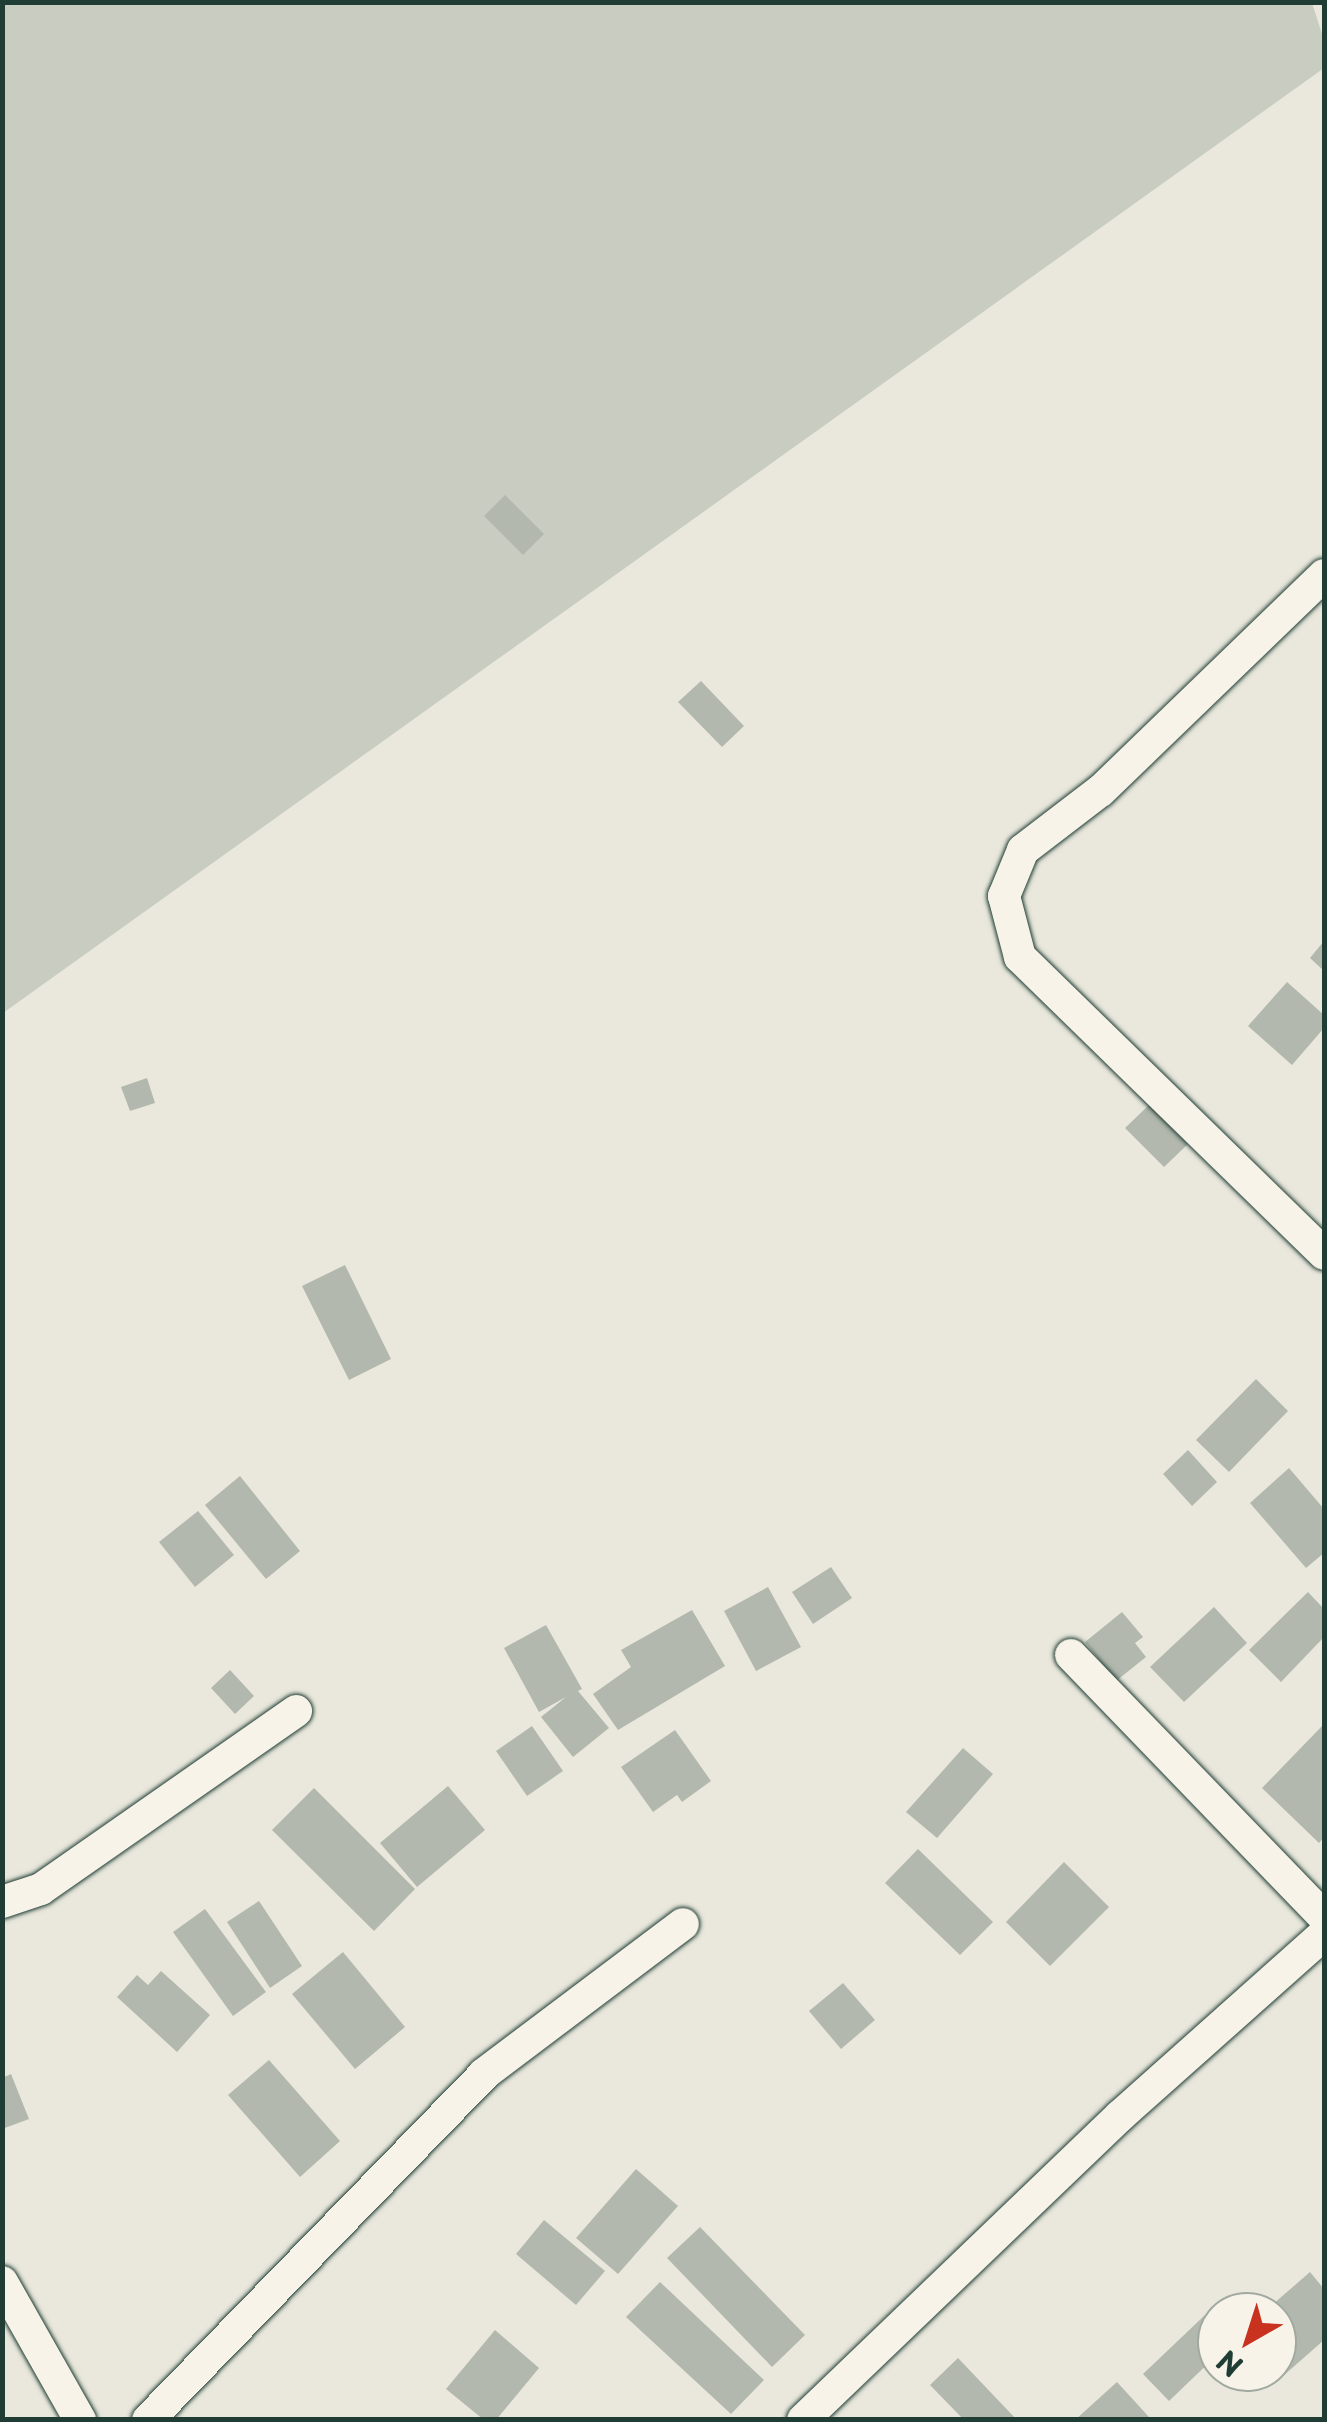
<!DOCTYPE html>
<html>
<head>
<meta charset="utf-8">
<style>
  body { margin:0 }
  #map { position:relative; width:1327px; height:2422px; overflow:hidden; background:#eae8dd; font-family:"Playpen Sans",sans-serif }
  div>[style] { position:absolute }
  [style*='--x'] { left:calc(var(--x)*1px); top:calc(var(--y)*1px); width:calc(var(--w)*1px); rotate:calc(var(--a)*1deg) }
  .green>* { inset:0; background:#c8ccc1 }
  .building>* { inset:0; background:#b2b8ae }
  .roads { filter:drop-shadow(0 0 2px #1f3d34) drop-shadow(0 0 2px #1f3d34) }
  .minor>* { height:32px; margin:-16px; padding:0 16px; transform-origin:16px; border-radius:16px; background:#f7f3e8 }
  span { translate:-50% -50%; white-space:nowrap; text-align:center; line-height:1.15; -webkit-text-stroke:8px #f7f3e8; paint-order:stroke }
  .frame { position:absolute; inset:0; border:5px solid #1f3d34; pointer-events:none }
  .north { position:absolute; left:1197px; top:2292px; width:100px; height:100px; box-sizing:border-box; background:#f7f3e8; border:2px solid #a1aaa0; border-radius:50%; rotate:219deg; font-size:28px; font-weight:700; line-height:40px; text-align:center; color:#1f3d34 }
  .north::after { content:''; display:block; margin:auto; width:35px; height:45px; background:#c8321e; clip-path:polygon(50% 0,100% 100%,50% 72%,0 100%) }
</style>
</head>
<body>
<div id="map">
  <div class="green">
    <i style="clip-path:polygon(3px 3px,1312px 3px,1324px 40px,1324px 68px,3px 1013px)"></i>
  </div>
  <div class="building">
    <i style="clip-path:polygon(505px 495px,544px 534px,523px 555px,484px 516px)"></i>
    <i style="clip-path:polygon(701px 681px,744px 726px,722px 747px,678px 702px)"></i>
    <i style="clip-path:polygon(1324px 941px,1324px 971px,1310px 958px)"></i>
    <i style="clip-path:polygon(1287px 982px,1324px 1015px,1324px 1028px,1292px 1065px,1248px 1026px)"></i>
    <i style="clip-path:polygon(147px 1078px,155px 1103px,130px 1111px,121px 1087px)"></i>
    <i style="clip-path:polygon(1149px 1105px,1188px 1144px,1164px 1167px,1125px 1128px)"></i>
    <i style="clip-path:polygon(345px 1265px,391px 1359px,349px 1380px,302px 1286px)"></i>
    <i style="clip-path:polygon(1256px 1379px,1288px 1411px,1229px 1472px,1196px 1440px)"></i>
    <i style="clip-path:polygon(1188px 1450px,1217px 1482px,1192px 1506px,1163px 1474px)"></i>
    <i style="clip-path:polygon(1289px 1468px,1324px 1509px,1324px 1553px,1306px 1568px,1250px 1503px)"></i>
    <i style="clip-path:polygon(240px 1476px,300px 1551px,266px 1579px,205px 1505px)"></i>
    <i style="clip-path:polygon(198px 1511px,234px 1555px,195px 1587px,159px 1542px)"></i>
    <i style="clip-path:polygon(831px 1567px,852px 1598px,813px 1624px,792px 1592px)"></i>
    <i style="clip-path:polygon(768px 1587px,801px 1647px,756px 1671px,724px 1611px)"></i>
    <i style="clip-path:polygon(1308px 1592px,1324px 1609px,1324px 1637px,1281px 1682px,1249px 1650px)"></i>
    <i style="clip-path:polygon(1214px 1607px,1247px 1643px,1184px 1702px,1150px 1667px)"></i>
    <i style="clip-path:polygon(692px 1610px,725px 1666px,618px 1730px,593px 1694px,631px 1667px,621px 1650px)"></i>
    <i style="clip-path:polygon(1122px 1612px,1143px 1637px,1135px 1643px,1146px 1657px,1116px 1681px,1085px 1642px)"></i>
    <i style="clip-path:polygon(546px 1625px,582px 1689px,578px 1691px,609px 1728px,573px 1757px,541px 1717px,566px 1697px,539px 1712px,504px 1648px)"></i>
    <i style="clip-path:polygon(230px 1670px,254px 1696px,235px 1714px,211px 1688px)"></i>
    <i style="clip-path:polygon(1324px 1724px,1324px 1837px,1319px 1843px,1262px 1788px)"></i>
    <i style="clip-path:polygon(532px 1726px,563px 1771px,527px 1796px,496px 1751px)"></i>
    <i style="clip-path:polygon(675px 1730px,711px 1781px,682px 1802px,677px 1795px,653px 1812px,621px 1767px)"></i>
    <i style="clip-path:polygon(963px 1748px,993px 1774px,937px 1838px,906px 1812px)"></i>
    <i style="clip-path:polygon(448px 1786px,485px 1830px,417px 1887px,380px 1843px)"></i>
    <i style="clip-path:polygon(314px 1788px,415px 1889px,374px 1931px,272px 1830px)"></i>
    <i style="clip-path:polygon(918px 1849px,993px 1922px,960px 1955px,885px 1883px)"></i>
    <i style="clip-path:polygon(1064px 1862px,1109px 1907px,1050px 1966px,1006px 1922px)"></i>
    <i style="clip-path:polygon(259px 1901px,302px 1966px,270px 1988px,227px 1922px)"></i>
    <i style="clip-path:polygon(205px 1909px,266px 1992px,233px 2016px,173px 1932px)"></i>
    <i style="clip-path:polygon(343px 1952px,405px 2027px,355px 2069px,292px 1994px)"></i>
    <i style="clip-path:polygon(161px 1971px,210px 2015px,177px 2052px,117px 1997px,137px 1975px,148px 1985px)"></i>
    <i style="clip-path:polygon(843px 1983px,875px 2020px,841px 2049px,809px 2011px)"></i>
    <i style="clip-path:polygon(269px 2060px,340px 2141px,300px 2177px,228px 2095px)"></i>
    <i style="clip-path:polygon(11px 2074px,29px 2119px,2px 2129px,2px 2078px)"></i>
    <i style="clip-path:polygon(636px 2169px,678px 2206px,618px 2274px,576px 2238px)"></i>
    <i style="clip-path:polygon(544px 2220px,605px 2271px,576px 2305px,516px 2254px)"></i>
    <i style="clip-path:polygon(700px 2227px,805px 2335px,772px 2367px,667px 2258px)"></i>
    <i style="clip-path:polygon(1310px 2272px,1324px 2289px,1324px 2340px,1283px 2376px,1277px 2370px,1277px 2312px,1264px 2312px)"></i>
    <i style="clip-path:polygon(660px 2282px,764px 2380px,731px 2414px,626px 2317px)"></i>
    <i style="clip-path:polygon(1205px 2315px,1217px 2328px,1217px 2355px,1169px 2401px,1143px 2374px)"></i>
    <i style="clip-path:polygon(495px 2330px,539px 2368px,496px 2420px,484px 2420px,446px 2389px)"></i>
    <i style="clip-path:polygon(958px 2358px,1017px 2420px,964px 2420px,930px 2385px)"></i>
    <i style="clip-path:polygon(1117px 2382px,1149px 2417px,1075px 2420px)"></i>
  </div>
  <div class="roads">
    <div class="minor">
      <i style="--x:1324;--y:575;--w:311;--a:136"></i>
      <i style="--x:1100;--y:791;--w:97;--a:142.5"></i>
      <i style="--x:1023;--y:850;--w:50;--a:112.4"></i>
      <i style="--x:1004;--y:896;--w:63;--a:75.3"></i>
      <i style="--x:1020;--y:957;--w:425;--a:44.3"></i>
      <i style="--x:1071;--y:1655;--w:364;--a:46"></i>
      <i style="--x:2;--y:1902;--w:41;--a:-18.4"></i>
      <i style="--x:41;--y:1889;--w:311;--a:-34.9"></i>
      <i style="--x:2;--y:2282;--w:159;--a:60.5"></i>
      <i style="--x:148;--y:2420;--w:482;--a:-45.8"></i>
      <i style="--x:484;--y:2074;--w:249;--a:-37"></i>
      <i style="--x:803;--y:2420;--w:439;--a:-43.8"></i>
      <i style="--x:1120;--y:2116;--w:273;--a:-41.7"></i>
    </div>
  </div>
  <div class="frame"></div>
  <div class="north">N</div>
</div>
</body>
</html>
